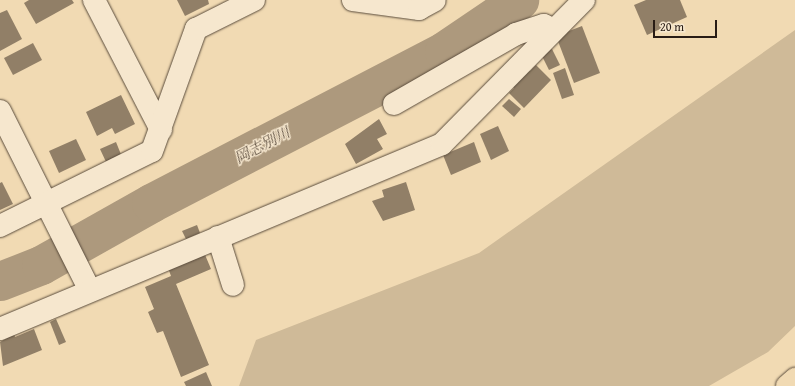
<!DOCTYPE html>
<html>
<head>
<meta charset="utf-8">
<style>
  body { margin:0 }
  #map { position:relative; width:795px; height:386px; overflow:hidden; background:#f1dab3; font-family:"Gentium Book Plus","Noto Serif JP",serif }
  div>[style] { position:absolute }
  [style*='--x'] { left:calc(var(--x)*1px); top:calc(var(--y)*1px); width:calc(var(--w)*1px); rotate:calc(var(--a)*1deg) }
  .green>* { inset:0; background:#cfba98 }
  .river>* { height:39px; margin:-19.5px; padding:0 19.5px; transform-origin:19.5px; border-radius:19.5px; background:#ad997d }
  .building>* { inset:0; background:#917f67 }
  .roads { filter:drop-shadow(0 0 1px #5a4c3c) drop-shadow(0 0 1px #5a4c3c) }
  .minor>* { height:22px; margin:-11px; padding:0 11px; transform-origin:11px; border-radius:11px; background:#f6e7ce }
  .major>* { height:22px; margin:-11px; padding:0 11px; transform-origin:11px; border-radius:11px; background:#f1dab3 }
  span { translate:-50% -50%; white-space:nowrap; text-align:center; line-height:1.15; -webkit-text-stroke:3px #f6e7ce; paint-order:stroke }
  .water-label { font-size:15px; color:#5d4e3f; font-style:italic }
  .scale { position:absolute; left:653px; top:20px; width:64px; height:18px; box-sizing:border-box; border:2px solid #281c15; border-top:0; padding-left:5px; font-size:12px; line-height:14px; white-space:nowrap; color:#281c15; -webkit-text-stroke:3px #f6e7ce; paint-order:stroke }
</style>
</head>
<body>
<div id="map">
  <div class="green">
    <i style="clip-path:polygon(795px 30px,795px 326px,768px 352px,709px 386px,239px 386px,256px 340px,479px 253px)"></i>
  </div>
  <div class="river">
    <i style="--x:0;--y:281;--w:44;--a:-21.3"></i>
    <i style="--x:41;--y:265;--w:126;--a:-29.4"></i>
    <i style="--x:151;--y:203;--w:330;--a:-27.4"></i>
    <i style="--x:444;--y:51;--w:91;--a:-34.2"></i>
  </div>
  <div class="building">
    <i style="clip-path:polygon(29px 0,72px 0,74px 3px,36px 24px,24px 3px)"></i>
    <i style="clip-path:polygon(177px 0,208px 0,209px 4px,185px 16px)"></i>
    <i style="clip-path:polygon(646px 0,680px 0,687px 17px,647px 35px,634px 5px)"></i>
    <i style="clip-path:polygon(7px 10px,22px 39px,0 51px,0 13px)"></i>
    <i style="clip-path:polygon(582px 26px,600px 73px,574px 83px,556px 36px)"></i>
    <i style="clip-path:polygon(33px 43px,42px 60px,13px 75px,4px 58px)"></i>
    <i style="clip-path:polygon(552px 49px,560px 65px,549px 70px,541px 54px)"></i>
    <i style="clip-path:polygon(536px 65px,551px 80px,524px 108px,509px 93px,514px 88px,511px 84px,527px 67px,530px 71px)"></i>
    <i style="clip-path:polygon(565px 68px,574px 95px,562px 99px,553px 73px)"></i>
    <i style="clip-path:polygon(121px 95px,135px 124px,115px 134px,112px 128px,97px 136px,86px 112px)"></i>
    <i style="clip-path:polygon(509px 99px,521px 109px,514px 117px,502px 106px)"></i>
    <i style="clip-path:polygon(379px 119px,387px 134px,377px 139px,383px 149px,356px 164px,345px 144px)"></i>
    <i style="clip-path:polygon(498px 126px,509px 151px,491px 160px,480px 134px)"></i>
    <i style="clip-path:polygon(76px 139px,86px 160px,59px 173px,49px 151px)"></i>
    <i style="clip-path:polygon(116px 142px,122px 157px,107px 164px,100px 149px)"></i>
    <i style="clip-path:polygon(474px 142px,481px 162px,451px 175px,443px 155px)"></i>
    <i style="clip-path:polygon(2px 182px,13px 204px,0 210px,0 183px)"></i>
    <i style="clip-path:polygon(406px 182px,415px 210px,383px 221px,372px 201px,384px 197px,382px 190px)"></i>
    <i style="clip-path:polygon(197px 225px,200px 233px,186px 239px,182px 231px)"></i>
    <i style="clip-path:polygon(203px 250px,211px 269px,176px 284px,209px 365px,181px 377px,163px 331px,157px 333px,148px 312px,154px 309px,145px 287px,171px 276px,167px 265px)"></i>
    <i style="clip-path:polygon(56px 319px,66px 342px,59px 345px,50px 322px)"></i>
    <i style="clip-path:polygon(34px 329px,42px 350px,3px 366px,0 342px,14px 334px,15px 337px)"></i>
    <i style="clip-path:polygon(206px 372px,212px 386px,186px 386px,184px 382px)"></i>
  </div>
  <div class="roads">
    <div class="minor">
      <i style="--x:94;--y:0;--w:146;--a:62.7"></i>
      <i style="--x:353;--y:0;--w:67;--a:7.8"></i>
      <i style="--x:419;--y:9;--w:18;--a:-29"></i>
      <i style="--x:394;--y:104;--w:141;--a:-29.8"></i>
      <i style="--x:516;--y:34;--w:29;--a:-18"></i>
      <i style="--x:544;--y:25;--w:9;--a:27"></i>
      <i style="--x:0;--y:111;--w:199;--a:63.4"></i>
      <i style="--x:0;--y:226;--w:169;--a:-26.3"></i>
      <i style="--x:152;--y:151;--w:130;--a:-70.2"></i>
      <i style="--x:196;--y:29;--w:65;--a:-26.6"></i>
      <i style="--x:218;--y:237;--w:50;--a:72.6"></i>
      <i style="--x:0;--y:329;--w:479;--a:-22.7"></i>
      <i style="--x:442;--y:144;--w:202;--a:-45.4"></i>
    </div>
    <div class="major">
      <i style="--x:787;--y:386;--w:11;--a:-41"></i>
    </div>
  </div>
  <div class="water-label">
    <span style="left:262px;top:145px;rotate:-28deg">岡志別川</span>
  </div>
  <div class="scale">20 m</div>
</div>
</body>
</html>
